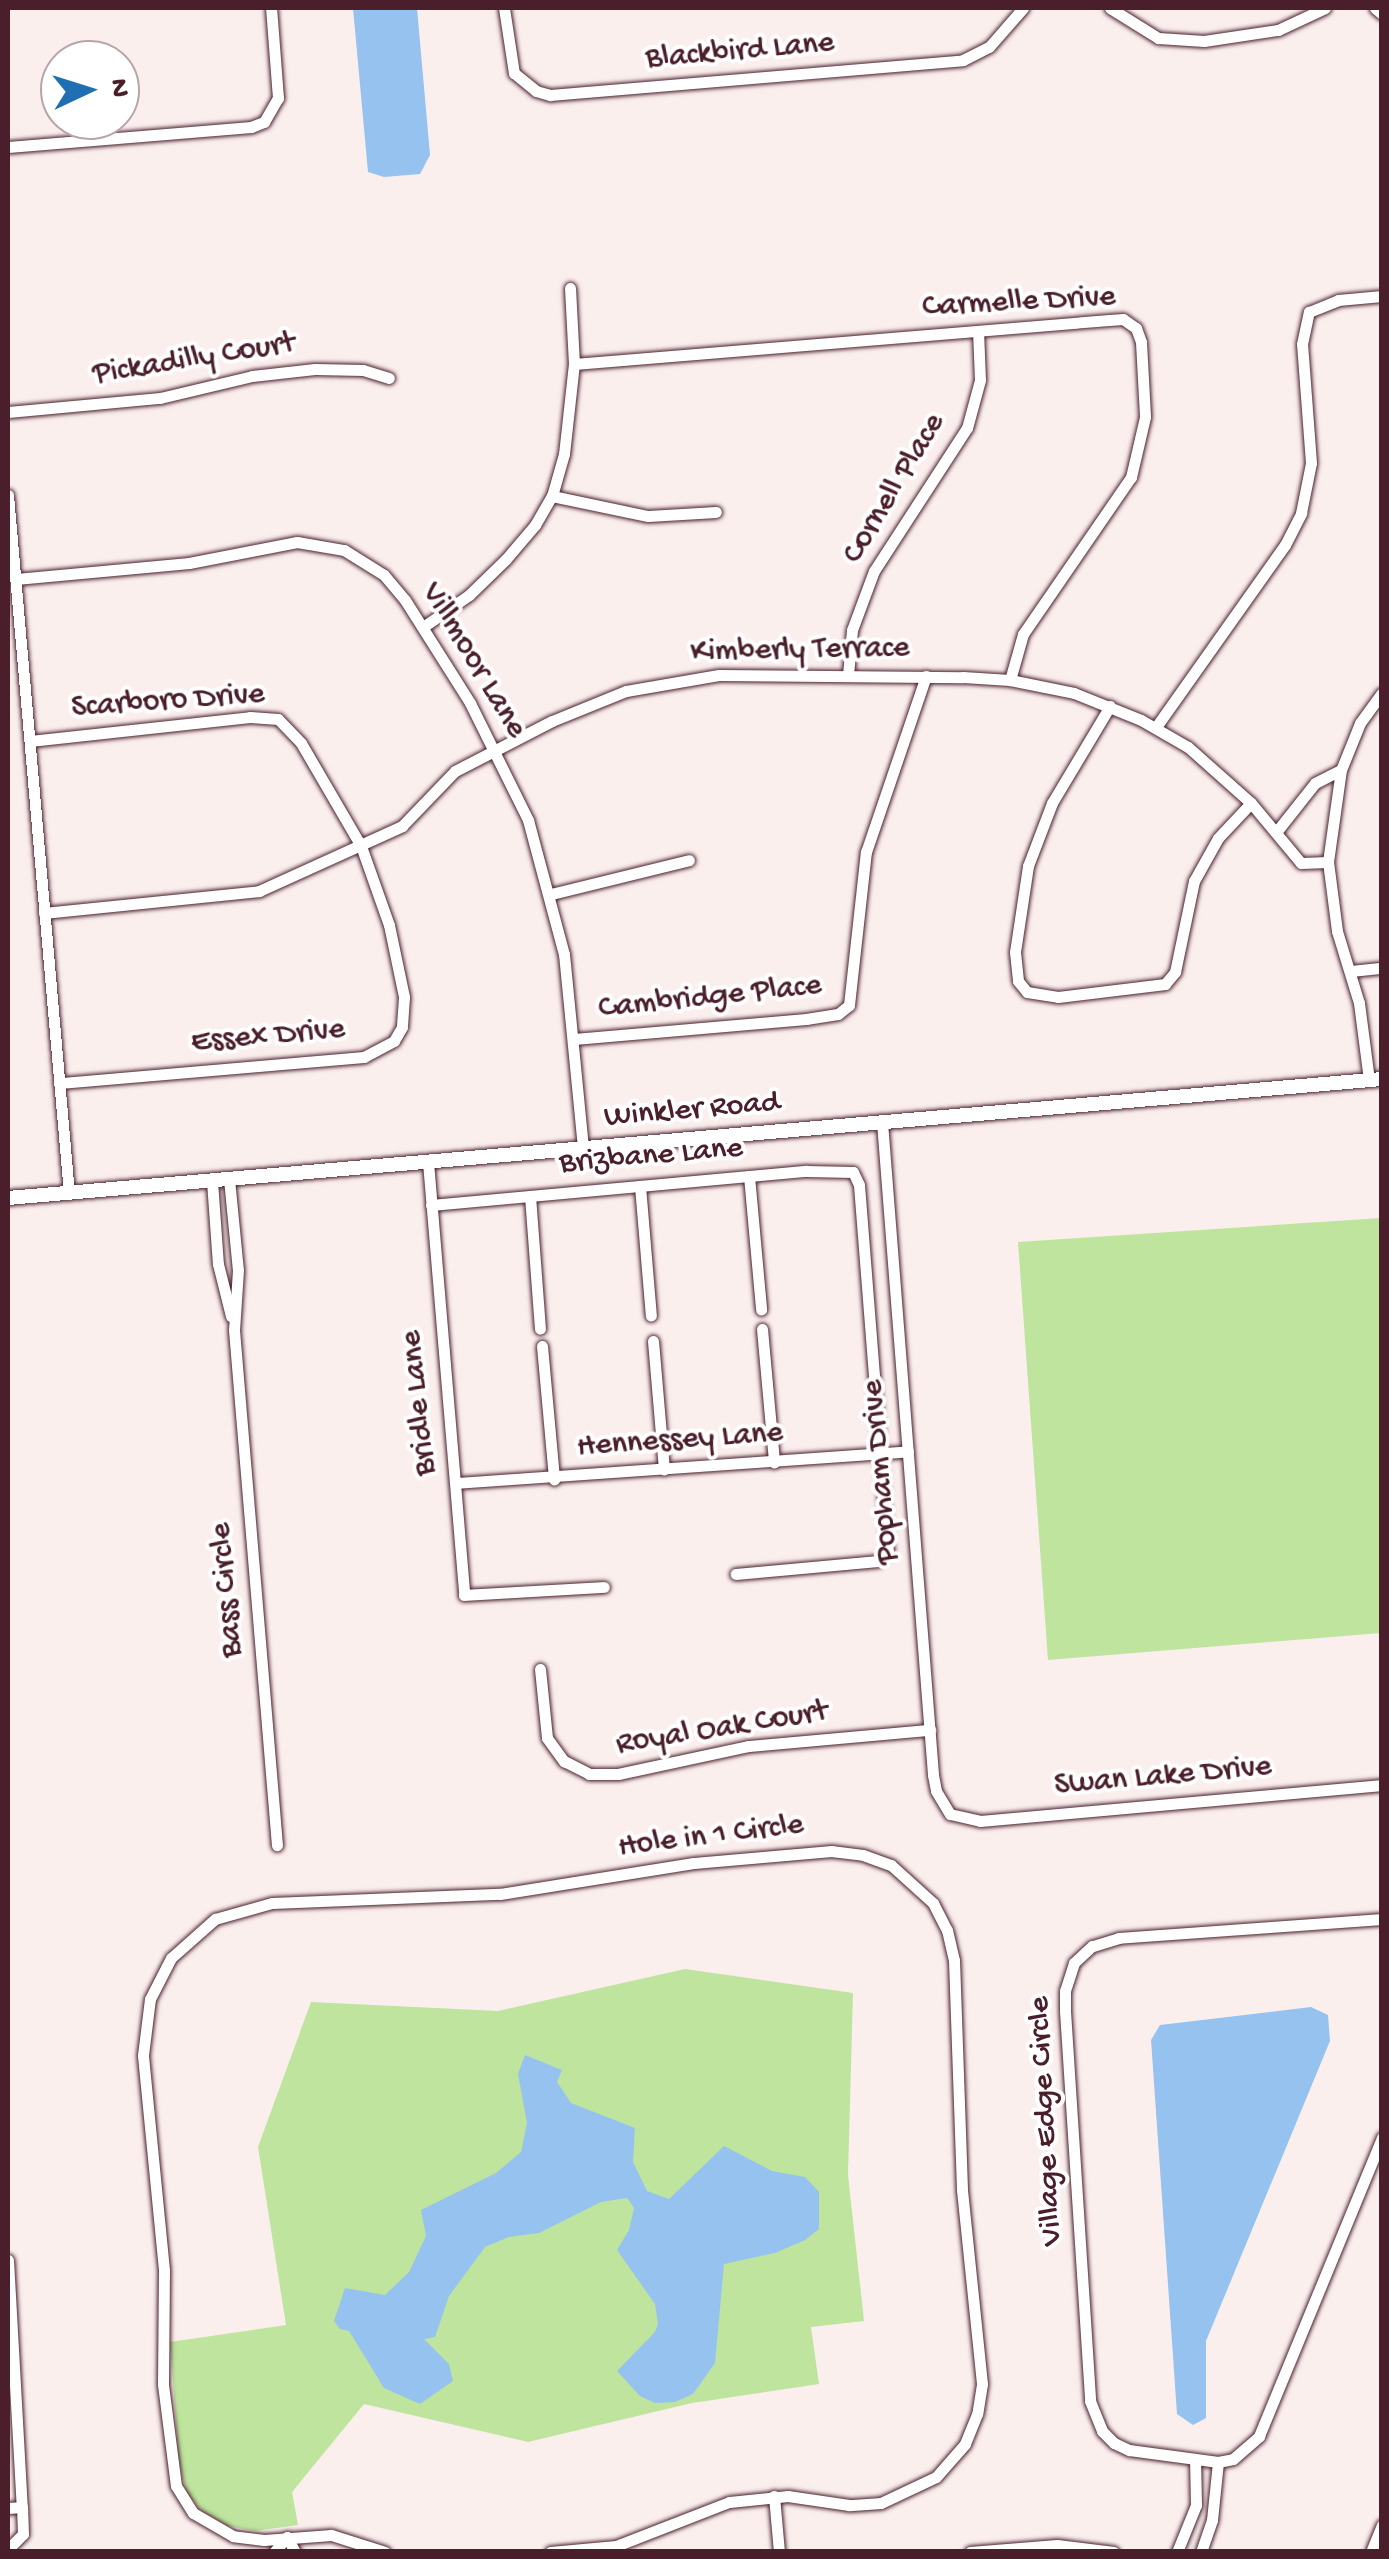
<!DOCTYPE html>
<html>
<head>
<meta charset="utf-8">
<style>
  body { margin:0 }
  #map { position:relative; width:1389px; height:2559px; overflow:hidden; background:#fbefee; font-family:"Gochi Hand",sans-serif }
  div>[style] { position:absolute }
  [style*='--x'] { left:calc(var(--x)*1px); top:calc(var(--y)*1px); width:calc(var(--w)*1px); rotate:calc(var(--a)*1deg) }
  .green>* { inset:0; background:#bee49e }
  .water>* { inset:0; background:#96c2f0 }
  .roads { filter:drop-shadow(0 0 2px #4a1f2b) drop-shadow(0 0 2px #4a1f2b) }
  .minor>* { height:11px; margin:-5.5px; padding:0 5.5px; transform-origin:5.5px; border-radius:5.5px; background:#fff }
  .tertiary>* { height:14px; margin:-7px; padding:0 7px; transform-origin:7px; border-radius:7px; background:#fff }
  span { translate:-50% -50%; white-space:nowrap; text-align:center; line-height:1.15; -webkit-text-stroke:8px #fff; paint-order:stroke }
  .street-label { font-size:32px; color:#4a1f2b }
  .frame { position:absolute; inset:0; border:10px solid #4a1f2b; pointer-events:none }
  .north { position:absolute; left:40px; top:40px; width:100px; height:100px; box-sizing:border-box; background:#fff; border:2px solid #b7a5aa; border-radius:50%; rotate:86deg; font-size:28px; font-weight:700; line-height:40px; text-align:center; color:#4a1f2b }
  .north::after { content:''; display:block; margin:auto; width:35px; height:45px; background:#1f6fb2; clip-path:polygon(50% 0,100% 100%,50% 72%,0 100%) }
</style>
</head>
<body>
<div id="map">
  <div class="green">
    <i style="clip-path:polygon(1381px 1218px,1381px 1633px,1048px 1660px,1018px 1242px)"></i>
    <i style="clip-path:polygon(685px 1969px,853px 1993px,848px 2175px,864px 2321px,811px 2327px,819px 2384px,692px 2403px,528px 2442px,364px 2404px,292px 2492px,298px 2525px,255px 2531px,228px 2526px,202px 2511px,187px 2493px,179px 2463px,170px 2342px,286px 2325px,258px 2147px,311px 2002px,498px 2011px)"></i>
  </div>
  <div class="water">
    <i style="clip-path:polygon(353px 8px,417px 8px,430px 155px,420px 174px,384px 177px,368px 172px)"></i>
    <i style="clip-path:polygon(1311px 2007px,1328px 2015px,1330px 2041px,1206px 2341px,1206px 2418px,1193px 2425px,1177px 2414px,1151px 2040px,1160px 2025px)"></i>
    <i style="clip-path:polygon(525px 2055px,562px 2070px,557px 2082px,571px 2103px,635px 2128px,633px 2162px,647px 2191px,669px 2199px,724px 2146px,772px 2171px,805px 2177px,819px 2192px,819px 2229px,805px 2240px,775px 2253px,724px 2264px,715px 2363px,693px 2394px,675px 2402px,655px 2403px,640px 2396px,617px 2371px,655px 2332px,658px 2324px,655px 2304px,617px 2250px,629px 2230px,634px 2208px,627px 2198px,601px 2202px,539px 2233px,509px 2237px,485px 2247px,449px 2296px,435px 2337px,424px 2339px,449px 2364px,453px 2381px,420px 2404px,384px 2388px,349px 2331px,340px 2329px,334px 2321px,345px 2288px,385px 2295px,409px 2272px,426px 2236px,421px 2210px,496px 2173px,521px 2152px,527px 2123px,518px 2074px)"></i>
  </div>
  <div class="roads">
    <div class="minor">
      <i style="--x:504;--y:8;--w:66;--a:81.3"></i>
      <i style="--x:514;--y:73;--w:28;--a:39"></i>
      <i style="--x:536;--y:91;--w:15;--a:16"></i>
      <i style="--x:550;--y:95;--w:414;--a:-4.8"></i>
      <i style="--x:963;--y:60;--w:29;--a:-27"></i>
      <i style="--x:989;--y:47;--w:52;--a:-48.9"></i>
      <i style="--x:1110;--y:8;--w:57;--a:32"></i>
      <i style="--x:1158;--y:38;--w:46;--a:3.7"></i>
      <i style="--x:1204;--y:41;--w:75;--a:-8.5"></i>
      <i style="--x:1278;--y:30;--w:52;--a:-25.1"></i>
      <i style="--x:1375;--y:8;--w:9;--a:41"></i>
      <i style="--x:8;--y:147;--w:244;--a:-4.7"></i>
      <i style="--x:251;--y:127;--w:14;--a:-21"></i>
      <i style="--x:264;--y:122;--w:28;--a:-60"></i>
      <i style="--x:278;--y:98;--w:90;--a:-94.4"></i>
      <i style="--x:574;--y:364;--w:537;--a:-4.7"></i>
      <i style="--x:1109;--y:320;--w:14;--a:-4"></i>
      <i style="--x:1123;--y:319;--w:16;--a:35"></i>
      <i style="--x:1136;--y:328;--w:15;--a:70"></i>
      <i style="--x:1141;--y:342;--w:75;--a:86.9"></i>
      <i style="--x:1145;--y:417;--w:62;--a:103.1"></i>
      <i style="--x:1131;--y:477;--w:191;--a:124.5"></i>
      <i style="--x:1023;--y:634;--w:48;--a:105.8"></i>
      <i style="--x:8;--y:412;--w:153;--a:-5.3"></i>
      <i style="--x:160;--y:398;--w:95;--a:-13.4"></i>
      <i style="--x:252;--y:376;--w:63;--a:-6.3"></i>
      <i style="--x:315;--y:369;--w:48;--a:1.2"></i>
      <i style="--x:363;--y:370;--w:27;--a:17"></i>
      <i style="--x:8;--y:495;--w:701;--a:85.01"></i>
      <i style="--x:552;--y:496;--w:98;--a:11.8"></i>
      <i style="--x:648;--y:516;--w:68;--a:-3.4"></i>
      <i style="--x:16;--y:579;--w:174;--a:-5.3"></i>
      <i style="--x:189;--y:563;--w:110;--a:-11"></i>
      <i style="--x:297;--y:542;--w:48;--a:9.7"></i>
      <i style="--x:344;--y:550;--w:47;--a:32"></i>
      <i style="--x:384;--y:575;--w:33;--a:50"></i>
      <i style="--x:405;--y:600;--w:122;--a:57.7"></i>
      <i style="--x:470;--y:703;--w:131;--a:63.6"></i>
      <i style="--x:528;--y:820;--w:139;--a:75"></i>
      <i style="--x:564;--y:954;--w:196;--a:84.4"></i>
      <i style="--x:423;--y:627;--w:56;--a:-34.8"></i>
      <i style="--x:469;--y:595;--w:52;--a:-44.2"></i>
      <i style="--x:506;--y:559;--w:45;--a:-49.5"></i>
      <i style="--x:535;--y:525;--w:34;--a:-60"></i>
      <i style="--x:552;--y:496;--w:44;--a:-74.1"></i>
      <i style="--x:564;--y:454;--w:91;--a:-83.7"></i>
      <i style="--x:574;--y:364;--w:76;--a:-93"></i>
      <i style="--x:848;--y:675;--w:45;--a:-84.9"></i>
      <i style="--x:852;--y:630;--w:63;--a:-69.6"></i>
      <i style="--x:874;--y:571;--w:171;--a:-57"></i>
      <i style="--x:967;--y:428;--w:50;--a:-74.8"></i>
      <i style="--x:980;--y:380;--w:49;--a:-92.3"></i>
      <i style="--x:1110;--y:706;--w:113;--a:120.9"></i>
      <i style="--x:1052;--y:803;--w:67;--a:110.9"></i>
      <i style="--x:1028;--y:866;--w:87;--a:98.6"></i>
      <i style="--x:1015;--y:952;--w:29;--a:84"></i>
      <i style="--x:1018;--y:981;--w:14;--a:51"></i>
      <i style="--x:1027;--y:992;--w:31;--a:9"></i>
      <i style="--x:1058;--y:997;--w:108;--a:-6.9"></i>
      <i style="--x:1165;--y:984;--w:16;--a:-50"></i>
      <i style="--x:1175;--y:972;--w:93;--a:-78.2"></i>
      <i style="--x:1194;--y:881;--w:49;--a:-60.8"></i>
      <i style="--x:1218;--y:838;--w:48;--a:-46.7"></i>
      <i style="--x:1156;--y:727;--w:223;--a:-54.7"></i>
      <i style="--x:1285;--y:545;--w:36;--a:-63"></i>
      <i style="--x:1301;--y:513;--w:51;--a:-78.7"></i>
      <i style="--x:1311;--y:463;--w:119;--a:-94.3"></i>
      <i style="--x:1302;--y:344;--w:33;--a:-78"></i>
      <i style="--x:1309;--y:312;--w:31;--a:-22"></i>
      <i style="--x:1338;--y:300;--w:44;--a:-5.2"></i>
      <i style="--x:30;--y:741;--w:221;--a:-6.2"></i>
      <i style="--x:250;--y:717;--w:28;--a:4"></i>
      <i style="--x:278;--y:719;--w:33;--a:46"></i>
      <i style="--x:301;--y:743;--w:119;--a:59.8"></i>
      <i style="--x:361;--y:846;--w:84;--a:70.5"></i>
      <i style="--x:389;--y:925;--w:74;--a:78.2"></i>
      <i style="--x:404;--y:997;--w:30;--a:94"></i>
      <i style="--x:402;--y:1027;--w:16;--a:120"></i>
      <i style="--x:394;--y:1041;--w:34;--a:152"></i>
      <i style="--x:364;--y:1057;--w:306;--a:175.1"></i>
      <i style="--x:1277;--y:831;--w:61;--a:-51.6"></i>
      <i style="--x:1315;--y:783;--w:29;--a:-27"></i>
      <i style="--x:551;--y:894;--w:142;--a:-13.8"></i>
      <i style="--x:44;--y:913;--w:216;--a:-5.8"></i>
      <i style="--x:259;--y:891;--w:157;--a:-24.4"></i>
      <i style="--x:402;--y:826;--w:76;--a:-46.1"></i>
      <i style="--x:455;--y:771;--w:109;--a:-27.3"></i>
      <i style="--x:552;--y:721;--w:80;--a:-22.1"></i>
      <i style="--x:626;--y:691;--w:94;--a:-9.8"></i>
      <i style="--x:719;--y:675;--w:244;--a:0.5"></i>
      <i style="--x:963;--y:677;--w:47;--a:3.7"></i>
      <i style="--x:1010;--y:680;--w:65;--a:11.5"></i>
      <i style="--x:1074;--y:693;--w:72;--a:21.9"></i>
      <i style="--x:1141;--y:720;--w:54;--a:29.9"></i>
      <i style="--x:1188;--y:747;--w:84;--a:41.6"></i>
      <i style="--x:1251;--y:803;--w:78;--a:50.2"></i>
      <i style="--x:1301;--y:863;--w:27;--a:-2"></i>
      <i style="--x:1351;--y:971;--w:31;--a:-6"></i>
      <i style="--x:574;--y:1039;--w:233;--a:-4.9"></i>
      <i style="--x:806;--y:1019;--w:32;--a:-9"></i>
      <i style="--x:838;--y:1014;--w:14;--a:-39"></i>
      <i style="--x:849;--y:1005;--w:154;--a:-83.7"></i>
      <i style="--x:866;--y:852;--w:186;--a:-71.2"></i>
      <i style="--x:1369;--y:1080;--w:78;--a:-97.4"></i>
      <i style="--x:1359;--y:1003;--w:75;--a:-107"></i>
      <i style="--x:1337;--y:931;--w:70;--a:-97.4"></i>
      <i style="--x:1328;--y:862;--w:93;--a:-82"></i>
      <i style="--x:1341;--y:770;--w:51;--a:-68"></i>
      <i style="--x:1360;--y:723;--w:37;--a:-54"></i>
      <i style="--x:882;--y:1122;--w:655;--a:85.53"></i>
      <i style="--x:933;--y:1775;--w:16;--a:79"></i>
      <i style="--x:936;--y:1791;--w:27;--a:59"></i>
      <i style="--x:950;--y:1814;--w:31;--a:13"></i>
      <i style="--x:980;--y:1821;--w:404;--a:-5.1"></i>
      <i style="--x:428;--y:1162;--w:434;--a:85.2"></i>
      <i style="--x:464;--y:1595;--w:140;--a:-3.3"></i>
      <i style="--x:749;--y:1176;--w:134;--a:84.8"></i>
      <i style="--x:229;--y:1179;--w:91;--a:84.4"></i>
      <i style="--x:238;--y:1270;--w:60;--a:93.8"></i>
      <i style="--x:234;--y:1330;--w:517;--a:85.23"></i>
      <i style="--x:212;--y:1181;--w:83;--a:85.9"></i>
      <i style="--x:218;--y:1264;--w:54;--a:76"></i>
      <i style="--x:640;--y:1186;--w:130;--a:85.2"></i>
      <i style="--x:530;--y:1196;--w:133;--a:85.7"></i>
      <i style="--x:431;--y:1205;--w:377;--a:-5.2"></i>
      <i style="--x:806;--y:1171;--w:47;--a:1.2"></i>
      <i style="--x:853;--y:1172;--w:14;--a:65"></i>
      <i style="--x:859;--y:1185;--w:368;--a:85.5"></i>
      <i style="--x:888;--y:1552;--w:13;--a:138"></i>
      <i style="--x:878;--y:1561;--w:143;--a:174.8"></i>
      <i style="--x:762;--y:1329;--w:134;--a:84.8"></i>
      <i style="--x:653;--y:1341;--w:129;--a:85.1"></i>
      <i style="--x:542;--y:1346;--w:134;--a:84.8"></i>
      <i style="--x:456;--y:1483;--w:453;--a:-4"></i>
      <i style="--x:540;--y:1669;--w:69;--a:84.2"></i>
      <i style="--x:547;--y:1738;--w:29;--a:54"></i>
      <i style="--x:564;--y:1761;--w:28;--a:27"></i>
      <i style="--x:589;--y:1774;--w:29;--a:0"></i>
      <i style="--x:618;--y:1774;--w:134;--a:-12.1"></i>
      <i style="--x:749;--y:1746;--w:182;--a:-5.1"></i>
      <i style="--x:1382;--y:1919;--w:264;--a:175.9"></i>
      <i style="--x:1119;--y:1938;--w:28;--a:163"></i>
      <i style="--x:1092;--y:1946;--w:25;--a:137"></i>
      <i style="--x:1074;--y:1963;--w:29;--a:108"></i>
      <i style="--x:1065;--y:1991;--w:20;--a:90"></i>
      <i style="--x:1065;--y:2011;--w:391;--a:86.3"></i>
      <i style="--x:1090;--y:2401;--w:32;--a:68"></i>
      <i style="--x:1102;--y:2431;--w:17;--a:45"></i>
      <i style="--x:1114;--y:2443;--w:17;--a:25"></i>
      <i style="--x:1129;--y:2450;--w:90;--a:7.7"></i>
      <i style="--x:1218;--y:2462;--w:15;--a:-11"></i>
      <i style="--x:1233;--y:2459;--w:35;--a:-41"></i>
      <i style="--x:1259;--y:2436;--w:323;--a:-67.6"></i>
      <i style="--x:8;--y:2260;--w:247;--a:86.8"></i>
      <i style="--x:22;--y:2507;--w:14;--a:176"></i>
      <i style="--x:774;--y:2496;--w:56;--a:84.9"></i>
      <i style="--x:8;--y:2549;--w:21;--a:-45"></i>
      <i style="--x:23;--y:2534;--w:27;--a:-92"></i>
      <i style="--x:274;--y:2552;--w:20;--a:-49"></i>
      <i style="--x:287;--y:2537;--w:17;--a:62"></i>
      <i style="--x:385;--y:2552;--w:57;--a:-162.5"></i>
      <i style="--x:331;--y:2535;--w:67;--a:175.7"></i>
      <i style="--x:264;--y:2540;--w:31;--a:-173"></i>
      <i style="--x:233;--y:2536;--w:46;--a:-150.1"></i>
      <i style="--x:193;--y:2513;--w:32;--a:-122"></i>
      <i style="--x:176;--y:2486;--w:103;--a:-97.3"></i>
      <i style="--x:163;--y:2384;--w:114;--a:-89.5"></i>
      <i style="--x:164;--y:2270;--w:216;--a:-95.6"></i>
      <i style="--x:143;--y:2055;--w:56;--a:-82.9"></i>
      <i style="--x:150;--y:1999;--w:46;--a:-62.9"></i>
      <i style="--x:171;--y:1958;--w:59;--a:-41.6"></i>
      <i style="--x:215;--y:1919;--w:59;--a:-15.7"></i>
      <i style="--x:272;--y:1903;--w:228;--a:-2.3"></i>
      <i style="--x:500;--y:1894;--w:196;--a:-9.1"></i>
      <i style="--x:694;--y:1863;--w:138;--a:-5"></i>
      <i style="--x:831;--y:1851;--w:32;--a:7"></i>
      <i style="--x:863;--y:1855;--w:30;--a:20"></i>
      <i style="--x:891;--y:1865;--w:57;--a:42.1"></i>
      <i style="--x:933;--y:1903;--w:30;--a:63"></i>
      <i style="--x:947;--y:1930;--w:31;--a:77"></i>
      <i style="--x:954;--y:1960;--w:230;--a:88"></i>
      <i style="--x:962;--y:2190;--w:195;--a:84.1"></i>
      <i style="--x:982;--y:2384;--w:30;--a:99"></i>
      <i style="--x:977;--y:2414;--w:32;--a:112"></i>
      <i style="--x:965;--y:2444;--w:44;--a:131.3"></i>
      <i style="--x:936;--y:2477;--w:61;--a:154.7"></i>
      <i style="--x:881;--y:2503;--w:32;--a:176"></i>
      <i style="--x:849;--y:2505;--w:62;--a:-171.6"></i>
      <i style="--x:788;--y:2496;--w:59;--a:174.2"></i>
      <i style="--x:729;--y:2502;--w:121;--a:158.7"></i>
      <i style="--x:616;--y:2546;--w:66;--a:174.8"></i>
      <i style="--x:970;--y:2552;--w:87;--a:-4.6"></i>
      <i style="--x:1057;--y:2545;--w:57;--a:7"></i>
      <i style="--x:1177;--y:2552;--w:51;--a:-68"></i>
      <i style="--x:1196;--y:2505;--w:46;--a:-91.2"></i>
      <i style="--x:1201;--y:2552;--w:34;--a:-71"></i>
      <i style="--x:1212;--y:2520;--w:58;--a:-84.1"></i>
      <i style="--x:1371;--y:2552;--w:29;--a:-68"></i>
    </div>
    <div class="tertiary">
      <i style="--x:8;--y:1198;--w:1379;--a:-4.95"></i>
    </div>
  </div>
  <div class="street-label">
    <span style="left:740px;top:52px;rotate:-5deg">Blackbird Lane</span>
    <span style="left:1019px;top:303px;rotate:-3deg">Carmelle Drive</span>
    <span style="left:194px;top:360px;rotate:-9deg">Pickadilly Court</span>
    <span style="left:895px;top:489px;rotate:-59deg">Cornell Place</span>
    <span style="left:800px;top:651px;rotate:-1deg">Kimberly Terrace</span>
    <span style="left:473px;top:661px;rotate:59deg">Villmoor Lane</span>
    <span style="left:168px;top:702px;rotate:-4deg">Scarboro Drive</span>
    <span style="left:710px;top:998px;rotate:-6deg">Cambridge Place</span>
    <span style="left:268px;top:1037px;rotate:-5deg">Essex Drive</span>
    <span style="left:692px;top:1111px;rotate:-5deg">Winkler Road</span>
    <span style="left:651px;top:1157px;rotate:-5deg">Brizbane Lane</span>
    <span style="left:420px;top:1403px;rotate:-96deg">Bridle Lane</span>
    <span style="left:680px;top:1441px;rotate:-4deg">Hennessey Lane</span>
    <span style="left:882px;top:1472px;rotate:-95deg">Popham Drive</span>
    <span style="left:228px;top:1590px;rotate:-95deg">Bass Circle</span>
    <span style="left:722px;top:1729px;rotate:-9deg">Royal Oak Court</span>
    <span style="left:1163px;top:1777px;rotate:-5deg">Swan Lake Drive</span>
    <span style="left:711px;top:1837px;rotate:-7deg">Hole in 1 Circle</span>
    <span style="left:1047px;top:2121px;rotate:-93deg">Village Edge Circle</span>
  </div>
  <div class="frame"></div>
  <div class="north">N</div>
</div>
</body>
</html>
